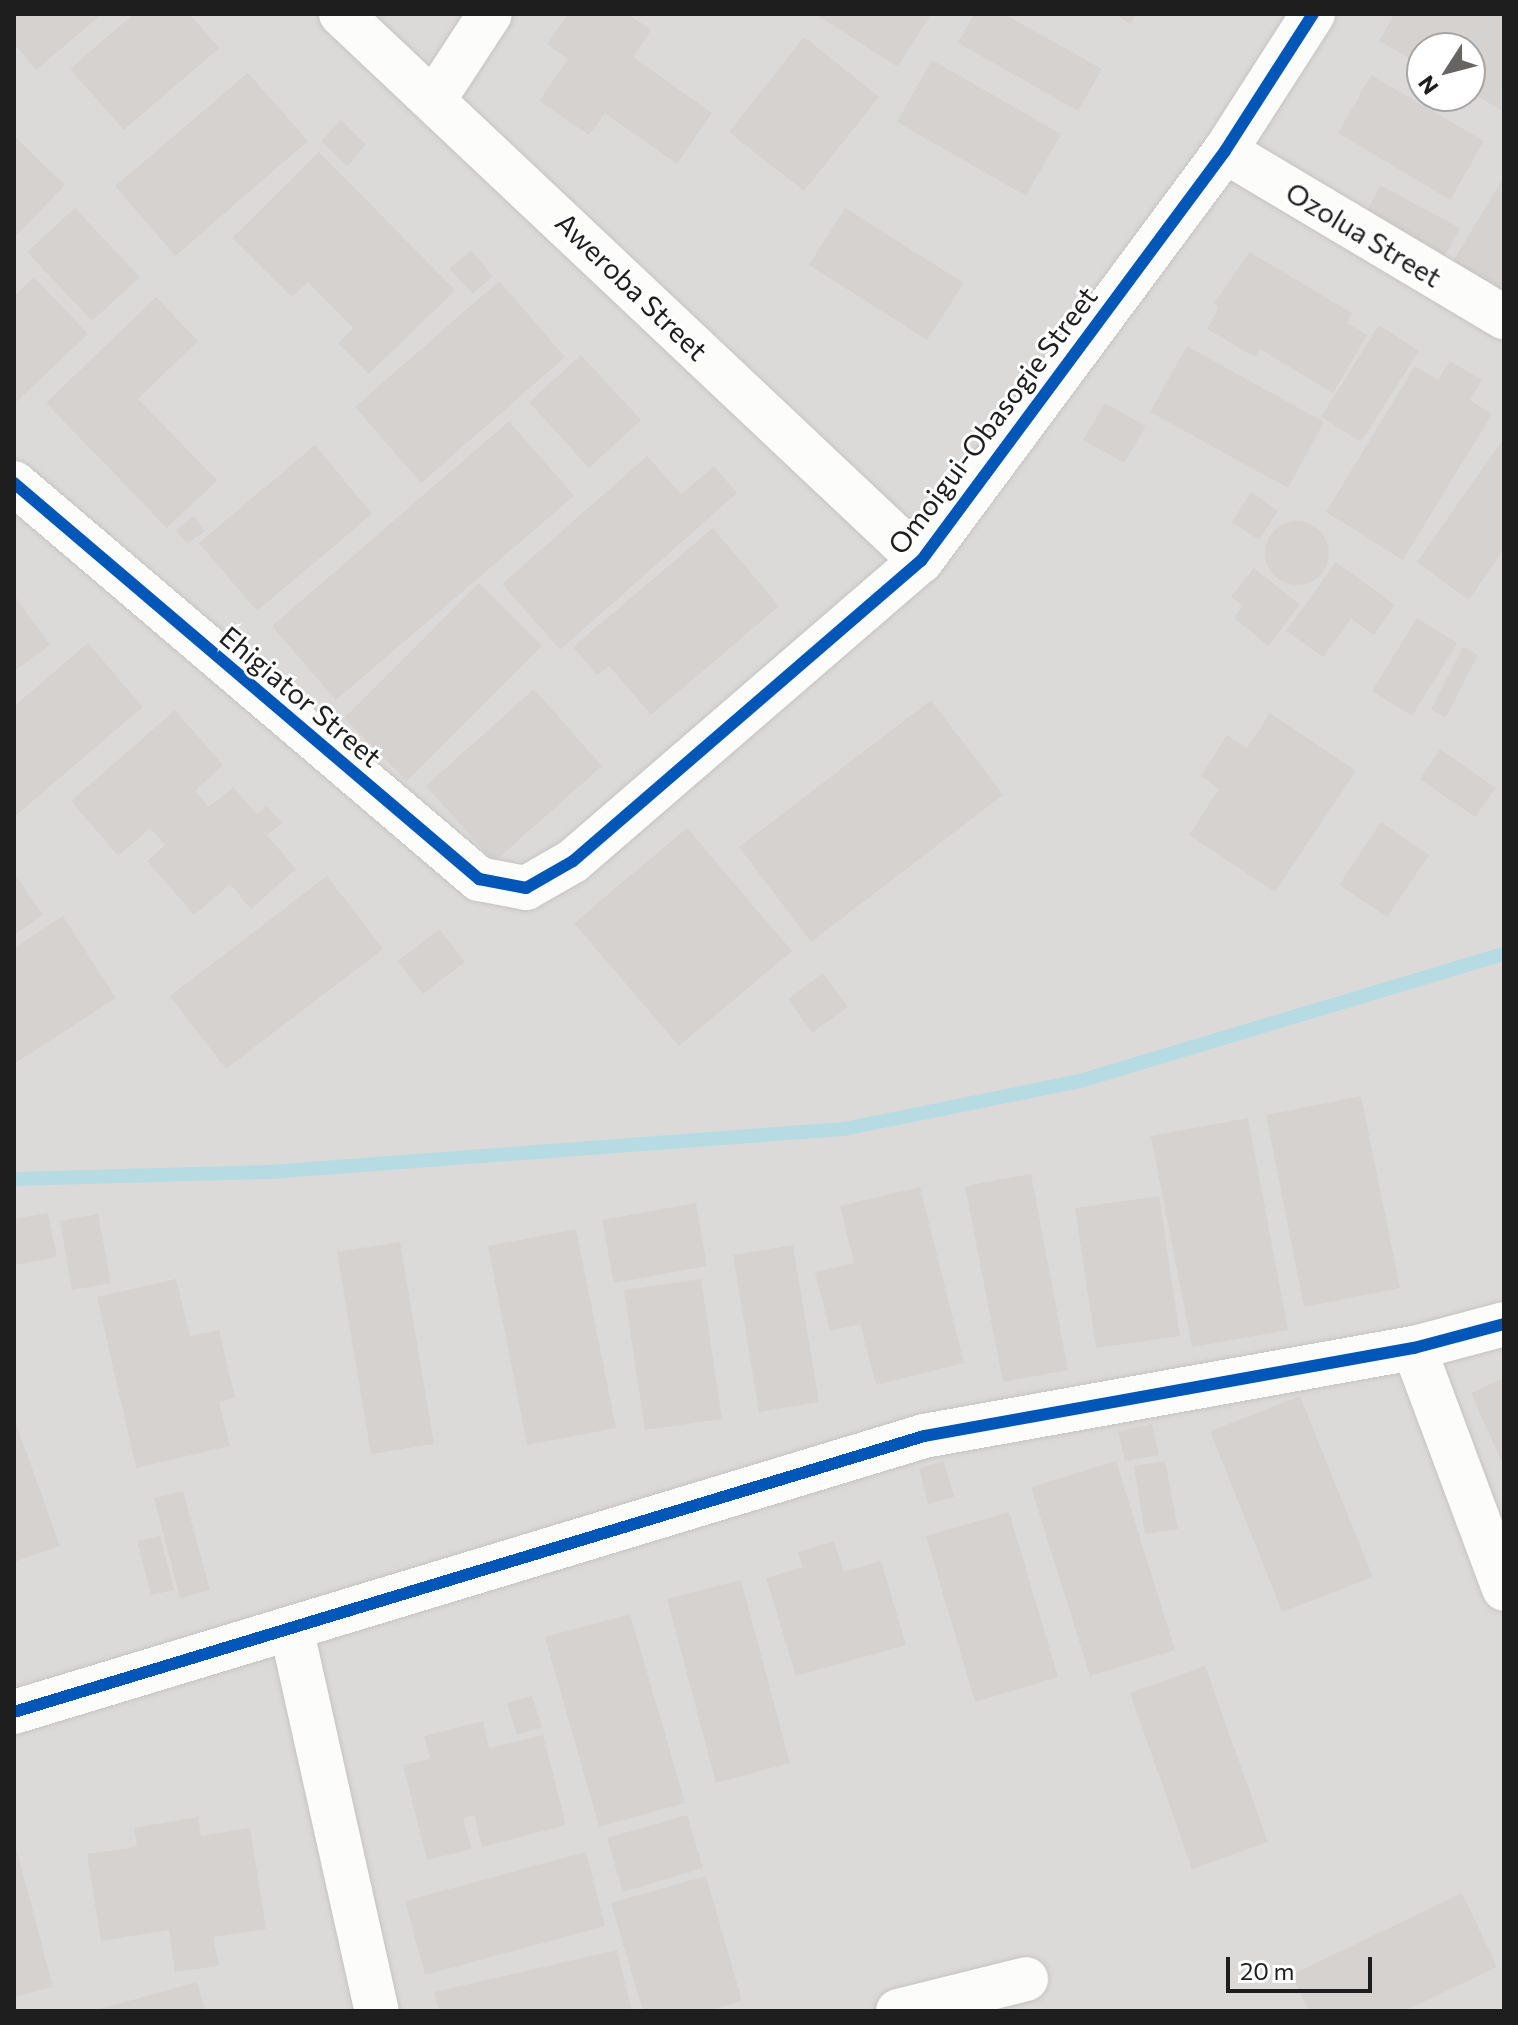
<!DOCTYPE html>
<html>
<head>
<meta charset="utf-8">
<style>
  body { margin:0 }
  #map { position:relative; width:1518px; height:2025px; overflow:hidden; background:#edeae6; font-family:Commissioner,sans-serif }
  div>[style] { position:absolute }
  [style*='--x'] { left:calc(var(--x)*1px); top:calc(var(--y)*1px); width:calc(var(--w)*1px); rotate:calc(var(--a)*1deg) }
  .residential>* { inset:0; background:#dcdad8 }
  .stream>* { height:14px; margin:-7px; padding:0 7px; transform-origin:7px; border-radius:7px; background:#b7dbe3 }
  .building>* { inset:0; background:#d5d2cf }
  .round { border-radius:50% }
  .roads { filter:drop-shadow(0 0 2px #c5c4c2) drop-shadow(0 0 2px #c5c4c2) }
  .minor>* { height:44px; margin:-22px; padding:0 22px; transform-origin:22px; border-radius:22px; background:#fcfcfb }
  .cycleway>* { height:12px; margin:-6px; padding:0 6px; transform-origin:6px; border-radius:6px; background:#0057b8 }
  span { translate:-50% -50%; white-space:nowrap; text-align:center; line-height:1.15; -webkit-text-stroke:6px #fff; paint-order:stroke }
  .street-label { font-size:28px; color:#1e1e1e }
  .frame { position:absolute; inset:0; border:16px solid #1e1e1e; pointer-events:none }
  .north { position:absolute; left:1406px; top:32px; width:80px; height:80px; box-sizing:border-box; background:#fff; border:2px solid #a5a5a5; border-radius:50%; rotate:234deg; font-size:22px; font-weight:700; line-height:32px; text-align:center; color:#1e1e1e }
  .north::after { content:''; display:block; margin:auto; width:28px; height:36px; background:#666564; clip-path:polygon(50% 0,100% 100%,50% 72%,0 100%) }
  .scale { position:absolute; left:1226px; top:1957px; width:146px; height:36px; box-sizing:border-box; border:4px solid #1e1e1e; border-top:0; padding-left:10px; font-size:24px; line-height:28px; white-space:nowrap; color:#1e1e1e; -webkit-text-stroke:6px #fff; paint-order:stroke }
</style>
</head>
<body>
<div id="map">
  <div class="residential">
    <i style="clip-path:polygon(evenodd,14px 14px,1504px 14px,1504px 2011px,14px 2011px,14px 14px,1422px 48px,1470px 48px,1470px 96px,1422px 96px,1422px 48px)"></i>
  </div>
  <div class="stream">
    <i style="--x:14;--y:1179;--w:255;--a:-1.6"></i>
    <i style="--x:269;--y:1172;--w:577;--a:-4.28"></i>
    <i style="--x:844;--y:1129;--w:241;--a:-11.5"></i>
    <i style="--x:1080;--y:1081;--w:443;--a:-16.7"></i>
  </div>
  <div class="building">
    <i style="clip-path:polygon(14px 14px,102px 14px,36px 70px,14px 44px)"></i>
    <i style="clip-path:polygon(134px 14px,190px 14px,219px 48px,124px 130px,70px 69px)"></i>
    <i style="clip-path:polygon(568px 14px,628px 14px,651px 30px,633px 57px,712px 113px,677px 164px,605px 113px,589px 135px,539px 101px,568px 59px,547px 44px)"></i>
    <i style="clip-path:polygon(815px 14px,931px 14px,898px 67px)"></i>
    <i style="clip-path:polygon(974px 14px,1004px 14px,1102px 69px,1078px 111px,958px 43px)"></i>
    <i style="clip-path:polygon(1115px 14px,1136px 14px,1130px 24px)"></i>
    <i style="clip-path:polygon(1394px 14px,1504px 16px,1501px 110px,1470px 92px,1470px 48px,1422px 48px,1422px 65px,1379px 41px)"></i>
    <i style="clip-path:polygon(804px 37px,879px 97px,804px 191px,729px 132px)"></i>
    <i style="clip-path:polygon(932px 60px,1061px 134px,1026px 196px,897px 122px)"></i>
    <i style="clip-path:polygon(248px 73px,308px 141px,175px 256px,115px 186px)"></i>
    <i style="clip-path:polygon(1371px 75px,1484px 141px,1450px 200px,1338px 133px)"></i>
    <i style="clip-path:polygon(341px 120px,366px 145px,347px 166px,321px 141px)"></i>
    <i style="clip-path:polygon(14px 136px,65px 185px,14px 238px)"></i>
    <i style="clip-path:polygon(319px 152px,455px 290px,369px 374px,338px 343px,353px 328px,308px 282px,292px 297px,232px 238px)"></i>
    <i style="clip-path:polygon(1504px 177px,1504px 297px,1444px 276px)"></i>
    <i style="clip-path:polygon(1380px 185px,1460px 228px,1439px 267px,1360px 225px)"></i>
    <i style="clip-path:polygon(75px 208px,140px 277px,92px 321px,27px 252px)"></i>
    <i style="clip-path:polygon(845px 208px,964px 283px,927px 340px,809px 265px)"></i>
    <i style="clip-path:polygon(471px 250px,493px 276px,473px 294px,449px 269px)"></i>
    <i style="clip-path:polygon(1250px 252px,1352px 313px,1347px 323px,1367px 335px,1333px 393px,1260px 349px,1255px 357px,1207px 329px,1219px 307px,1214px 303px)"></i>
    <i style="clip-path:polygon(34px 277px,88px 334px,14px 404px,14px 296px)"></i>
    <i style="clip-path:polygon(499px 281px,565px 357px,421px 483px,355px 407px)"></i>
    <i style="clip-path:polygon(156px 297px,198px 341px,138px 399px,217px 480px,167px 528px,46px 403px)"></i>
    <i style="clip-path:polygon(1379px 325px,1419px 351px,1361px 442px,1321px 417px)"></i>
    <i style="clip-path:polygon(1187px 346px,1324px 422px,1288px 488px,1150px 412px)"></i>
    <i style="clip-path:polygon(581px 355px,641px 420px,589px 468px,529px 402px)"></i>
    <i style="clip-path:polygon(1450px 361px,1482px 380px,1470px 400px,1492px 414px,1403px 560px,1326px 512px,1415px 366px,1438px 380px)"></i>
    <i style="clip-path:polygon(1105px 403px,1146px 426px,1124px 463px,1083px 440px)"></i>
    <i style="clip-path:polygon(509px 421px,574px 496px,336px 700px,272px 626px)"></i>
    <i style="clip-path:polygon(1504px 438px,1504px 549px,1469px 600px,1417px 562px)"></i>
    <i style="clip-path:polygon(315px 445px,372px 514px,257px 611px,199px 543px)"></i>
    <i style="clip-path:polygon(647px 456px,681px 494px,714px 466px,737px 493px,560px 650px,502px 584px)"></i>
    <i style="clip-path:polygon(1251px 492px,1278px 511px,1259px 540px,1232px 522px)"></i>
    <i style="clip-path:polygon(194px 516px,205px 531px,187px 544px,176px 530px)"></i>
    <i class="round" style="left:1265px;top:521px;width:64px;height:64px"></i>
    <i style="clip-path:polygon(713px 528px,779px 606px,651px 715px,609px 666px,597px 675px,573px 647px)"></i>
    <i style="clip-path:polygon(1336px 562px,1395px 605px,1374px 635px,1351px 619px,1323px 657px,1286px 631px)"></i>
    <i style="clip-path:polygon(1254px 568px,1300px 605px,1268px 646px,1234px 618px,1243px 606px,1231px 597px)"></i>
    <i style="clip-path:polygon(479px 583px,542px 646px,407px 781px,344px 718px)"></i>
    <i style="clip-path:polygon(14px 595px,50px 645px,14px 671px)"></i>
    <i style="clip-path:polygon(1417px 618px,1457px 643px,1412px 716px,1372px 691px)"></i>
    <i style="clip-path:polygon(88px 643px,143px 707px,14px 817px,14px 706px)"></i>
    <i style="clip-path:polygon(1463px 647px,1478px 655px,1446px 717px,1431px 710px)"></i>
    <i style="clip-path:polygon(534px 689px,602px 766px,494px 862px,426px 786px)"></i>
    <i style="clip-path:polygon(931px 700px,1003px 795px,811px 942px,739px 847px)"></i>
    <i style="clip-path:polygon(175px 710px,223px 765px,195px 791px,209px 807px,233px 787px,257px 814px,267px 806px,282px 823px,267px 835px,296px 869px,251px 909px,230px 884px,194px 915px,147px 861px,165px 845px,150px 828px,118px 856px,71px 801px)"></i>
    <i style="clip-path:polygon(1270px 713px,1356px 771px,1275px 892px,1189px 835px,1219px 789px,1201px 776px,1227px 735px,1247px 748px)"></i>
    <i style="clip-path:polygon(1440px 749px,1496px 788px,1475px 817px,1420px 779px)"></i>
    <i style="clip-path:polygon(1381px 822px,1429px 855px,1387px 917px,1339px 885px)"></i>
    <i style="clip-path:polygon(687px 828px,792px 951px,679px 1046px,574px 923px)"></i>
    <i style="clip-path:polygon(14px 873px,43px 915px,14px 935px)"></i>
    <i style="clip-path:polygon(327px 876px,383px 949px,226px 1069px,170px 996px)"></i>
    <i style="clip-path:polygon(63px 916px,116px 998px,14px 1064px,14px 948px)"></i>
    <i style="clip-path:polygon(439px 929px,465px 962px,423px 994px,398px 961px)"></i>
    <i style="clip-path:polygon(823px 973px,848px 1007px,812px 1033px,788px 999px)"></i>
    <i style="clip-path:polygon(1361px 1096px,1400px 1288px,1304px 1307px,1266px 1115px)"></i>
    <i style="clip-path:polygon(1248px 1118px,1288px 1330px,1192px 1347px,1151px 1136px)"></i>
    <i style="clip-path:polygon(1031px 1174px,1068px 1370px,1003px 1382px,965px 1186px)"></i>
    <i style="clip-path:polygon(920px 1187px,964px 1363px,876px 1385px,860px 1324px,830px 1331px,815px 1272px,854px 1263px,840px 1206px)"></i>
    <i style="clip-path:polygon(1159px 1196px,1180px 1336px,1096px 1348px,1075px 1208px)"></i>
    <i style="clip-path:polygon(696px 1203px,707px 1266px,614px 1283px,602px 1220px)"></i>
    <i style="clip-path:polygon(48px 1213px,57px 1257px,14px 1265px,14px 1219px)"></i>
    <i style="clip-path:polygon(98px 1214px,111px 1283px,72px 1290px,60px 1221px)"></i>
    <i style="clip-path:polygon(576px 1229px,616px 1428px,527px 1445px,488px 1246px)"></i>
    <i style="clip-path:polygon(400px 1242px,434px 1444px,371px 1454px,337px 1252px)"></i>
    <i style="clip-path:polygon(793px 1245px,819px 1402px,759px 1412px,733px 1255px)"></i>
    <i style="clip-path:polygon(176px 1279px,190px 1336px,219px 1330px,235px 1398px,219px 1402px,230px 1446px,136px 1468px,97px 1297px)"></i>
    <i style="clip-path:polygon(701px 1279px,722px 1419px,645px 1430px,624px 1290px)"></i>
    <i style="clip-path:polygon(1504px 1378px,1504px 1467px,1471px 1393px)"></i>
    <i style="clip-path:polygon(1300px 1396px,1373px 1577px,1282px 1612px,1210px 1431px)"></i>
    <i style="clip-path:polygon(14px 1418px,60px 1546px,14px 1562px)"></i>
    <i style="clip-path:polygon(1152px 1424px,1159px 1455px,1125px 1461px,1118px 1431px)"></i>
    <i style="clip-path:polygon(944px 1461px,954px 1497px,928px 1504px,919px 1468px)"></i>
    <i style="clip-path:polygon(1116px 1461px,1175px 1650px,1090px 1676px,1031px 1487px)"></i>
    <i style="clip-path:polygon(1165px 1461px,1178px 1529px,1145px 1534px,1134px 1466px)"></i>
    <i style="clip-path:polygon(183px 1491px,210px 1590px,180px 1598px,154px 1498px)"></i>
    <i style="clip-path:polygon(1009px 1512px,1058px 1677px,975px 1702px,926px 1536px)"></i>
    <i style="clip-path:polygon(160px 1536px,174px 1590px,151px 1595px,137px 1541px)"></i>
    <i style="clip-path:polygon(834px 1541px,844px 1572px,881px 1561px,906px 1645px,796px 1676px,766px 1578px,803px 1567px,798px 1552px)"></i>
    <i style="clip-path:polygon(741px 1580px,790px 1763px,716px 1783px,667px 1599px)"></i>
    <i style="clip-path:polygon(630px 1614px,685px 1803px,599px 1827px,545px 1637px)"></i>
    <i style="clip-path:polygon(1205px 1666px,1268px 1842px,1192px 1869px,1130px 1693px)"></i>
    <i style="clip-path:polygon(532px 1696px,542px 1727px,517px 1735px,507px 1703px)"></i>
    <i style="clip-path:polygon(483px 1721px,489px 1748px,543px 1735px,566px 1825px,482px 1847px,474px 1815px,463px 1818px,472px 1849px,427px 1860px,403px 1765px,430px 1759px,424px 1736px)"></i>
    <i style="clip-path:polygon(687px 1815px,703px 1868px,623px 1892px,607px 1838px)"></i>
    <i style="clip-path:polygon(198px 1817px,201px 1836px,250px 1828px,266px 1929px,213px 1937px,219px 1966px,175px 1972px,169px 1930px,101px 1941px,87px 1854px,137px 1847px,134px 1828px)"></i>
    <i style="clip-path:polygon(14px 1840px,53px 1987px,14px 1997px)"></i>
    <i style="clip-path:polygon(586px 1852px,605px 1926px,425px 1975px,405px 1901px)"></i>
    <i style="clip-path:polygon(706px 1876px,742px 2001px,708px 2011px,643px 2011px,611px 1903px)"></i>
    <i style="clip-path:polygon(1462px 1893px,1497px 1967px,1404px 2011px,1309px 2011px,1291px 1975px)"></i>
    <i style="clip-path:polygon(617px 1950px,632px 2011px,439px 2011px,434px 1992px)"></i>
    <i style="clip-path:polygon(197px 1982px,205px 2011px,96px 2011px,96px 2010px)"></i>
  </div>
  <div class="roads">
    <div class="minor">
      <i style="--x:341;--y:14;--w:797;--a:43.32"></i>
      <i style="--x:435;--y:98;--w:100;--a:-56.8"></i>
      <i style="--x:1225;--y:151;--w:325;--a:30.8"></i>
      <i style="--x:14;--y:483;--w:611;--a:40.42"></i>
      <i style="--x:479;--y:879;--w:48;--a:10.8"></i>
      <i style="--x:526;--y:888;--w:54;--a:-29.9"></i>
      <i style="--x:573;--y:861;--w:459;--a:-40.8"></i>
      <i style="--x:921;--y:561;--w:510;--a:-53.44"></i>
      <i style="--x:1225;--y:151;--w:163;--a:-57.3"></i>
      <i style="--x:1414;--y:1348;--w:257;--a:69.5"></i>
      <i style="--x:292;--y:1632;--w:388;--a:77.4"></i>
      <i style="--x:14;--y:1712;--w:951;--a:-16.87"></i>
      <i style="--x:924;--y:1436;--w:498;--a:-10.2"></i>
      <i style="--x:1414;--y:1348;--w:93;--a:-14.9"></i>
      <i style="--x:898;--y:2011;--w:132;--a:-14"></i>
    </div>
  </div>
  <div class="cycleway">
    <i style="--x:14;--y:483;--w:611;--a:40.42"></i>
    <i style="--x:479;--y:879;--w:48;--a:10.8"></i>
    <i style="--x:526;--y:888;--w:54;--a:-29.9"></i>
    <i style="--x:573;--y:861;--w:459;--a:-40.8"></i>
    <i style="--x:921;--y:561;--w:510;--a:-53.44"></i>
    <i style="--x:1225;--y:151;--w:163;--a:-57.3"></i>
    <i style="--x:14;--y:1712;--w:951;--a:-16.87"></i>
    <i style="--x:924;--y:1436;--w:498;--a:-10.2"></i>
    <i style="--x:1414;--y:1348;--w:93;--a:-14.9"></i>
  </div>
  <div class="street-label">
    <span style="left:1364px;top:234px;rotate:31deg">Ozolua Street</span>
    <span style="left:632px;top:286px;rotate:44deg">Aweroba Street</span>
    <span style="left:992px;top:420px;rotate:-53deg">Omoigui-Obasogie Street</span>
    <span style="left:301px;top:696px;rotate:40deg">Ehigiator Street</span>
  </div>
  <div class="frame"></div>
  <div class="north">N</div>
  <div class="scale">20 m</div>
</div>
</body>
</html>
